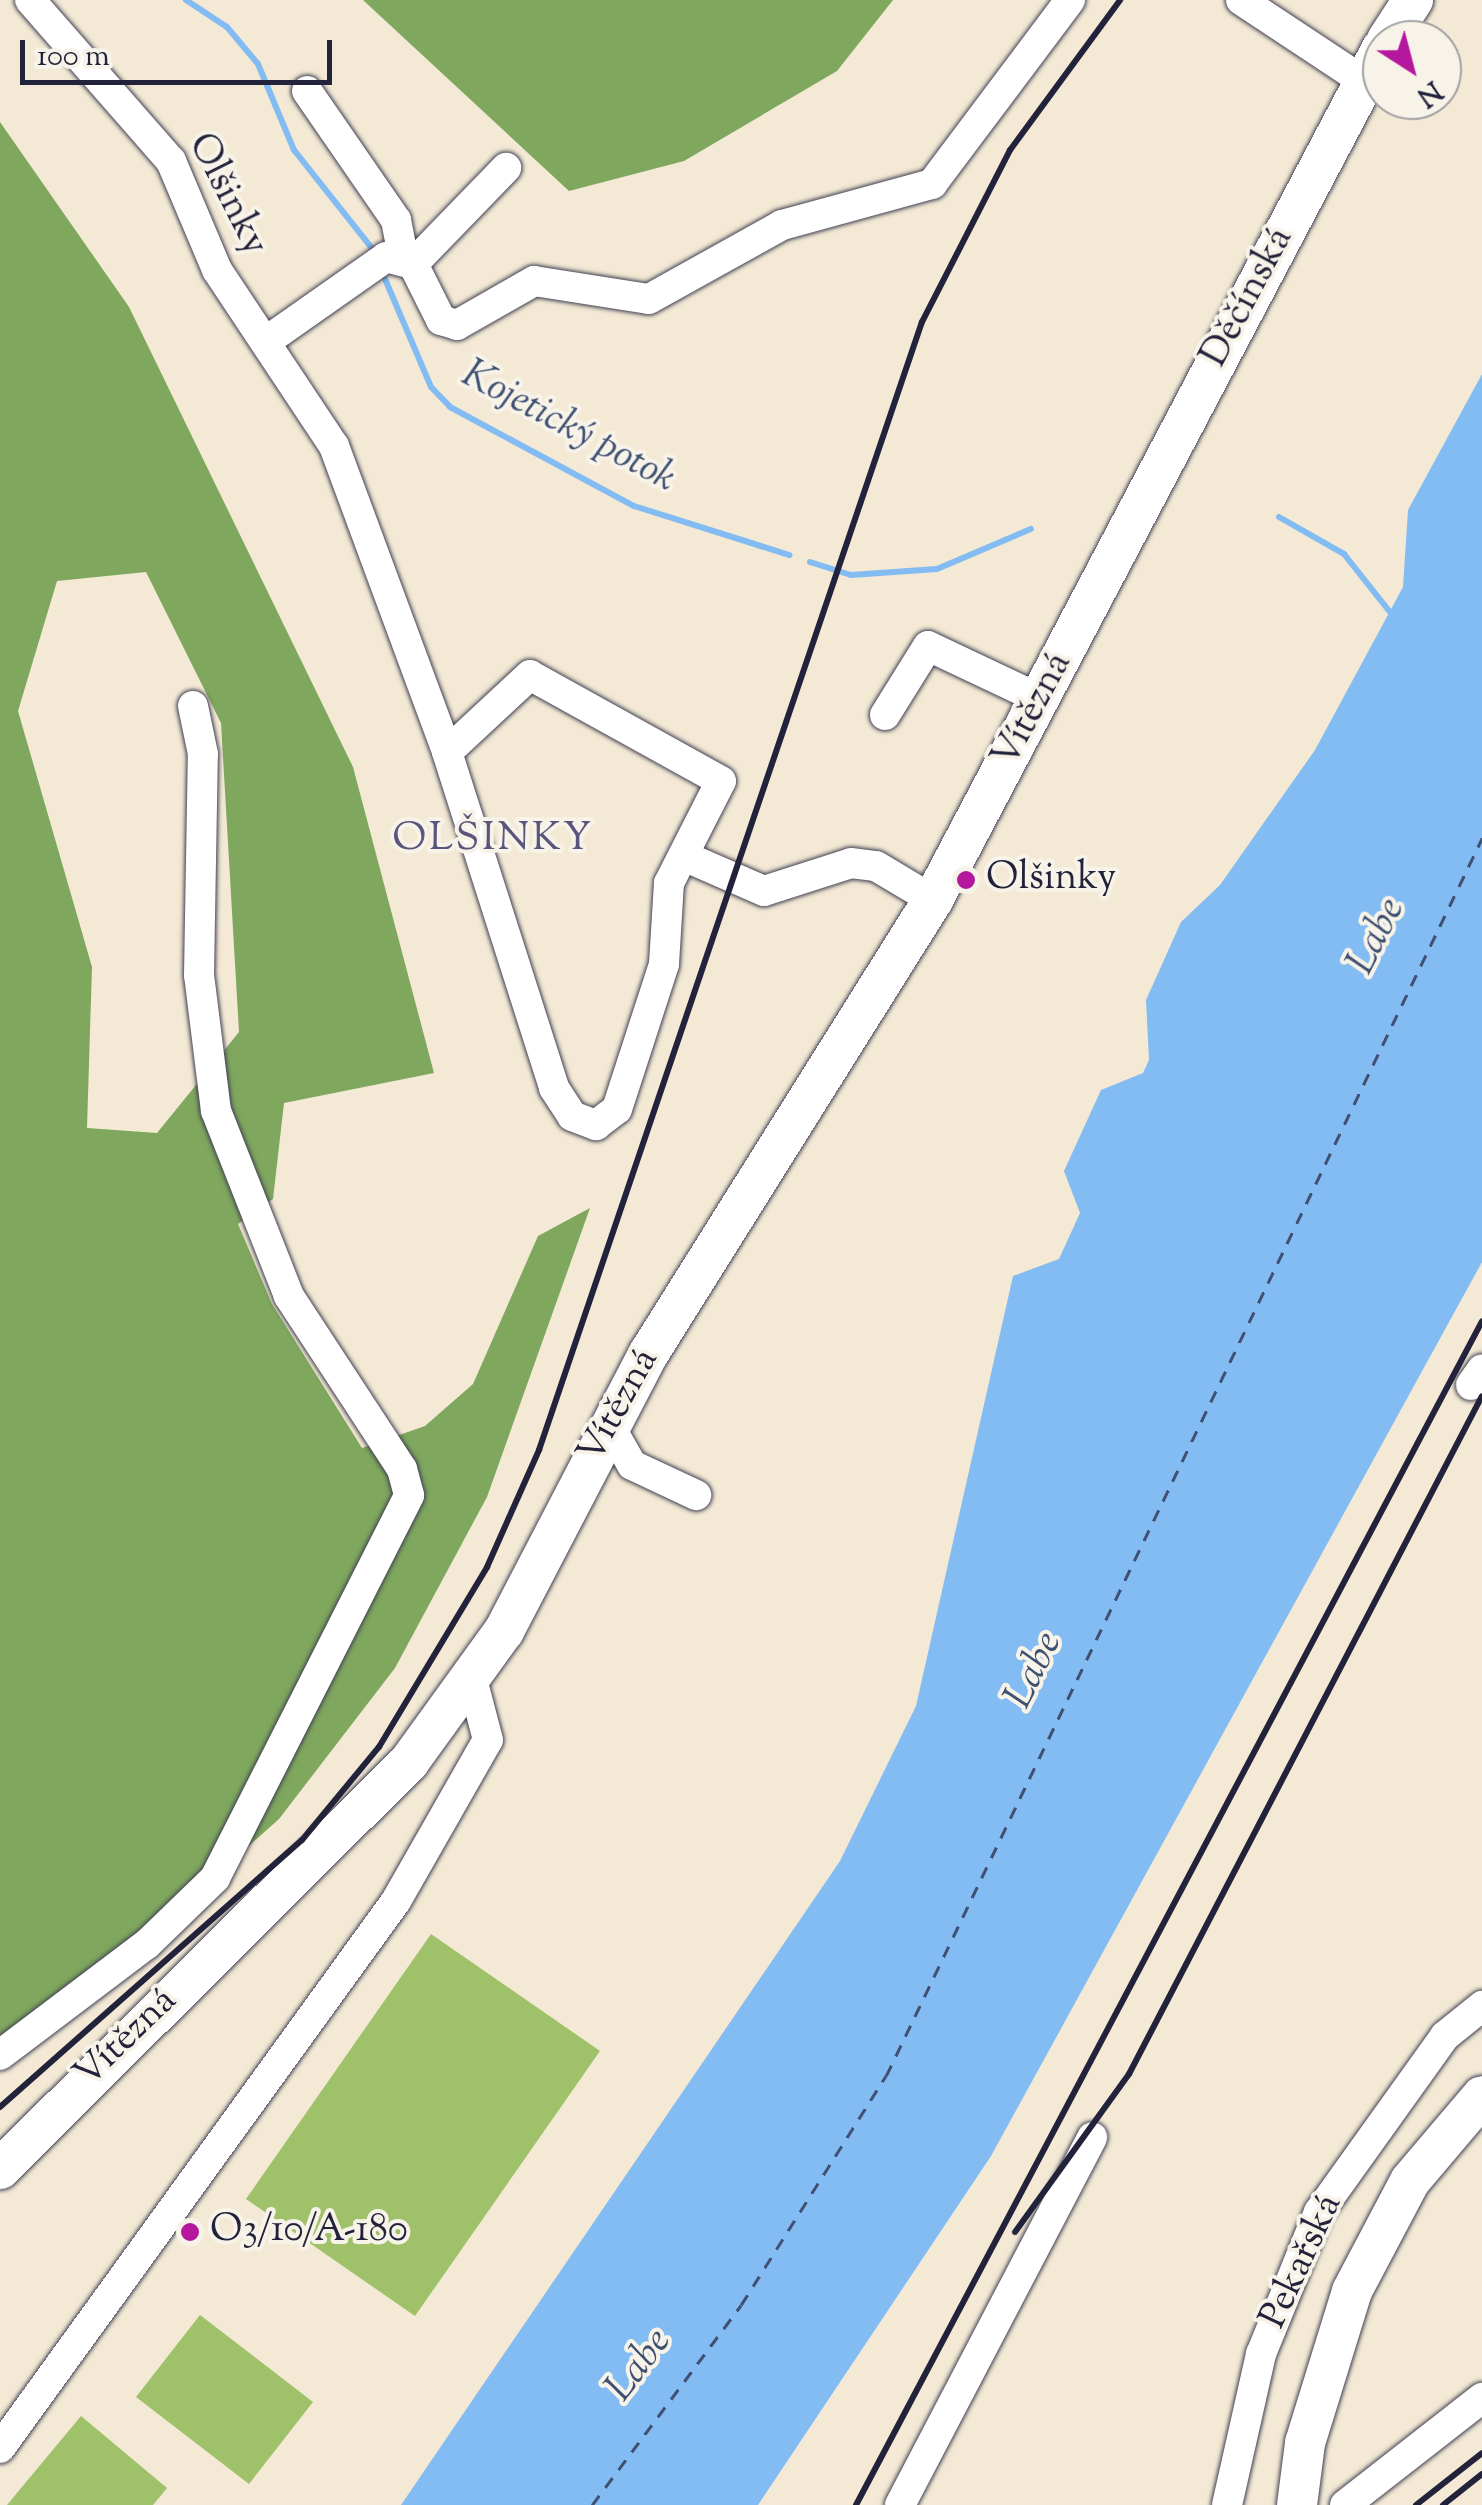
<!DOCTYPE html>
<html>
<head>
<meta charset="utf-8">
<style>
  body { margin:0 }
  #map { position:relative; width:1482px; height:2505px; overflow:hidden; background:#f3e9d5; font-family:"Sorts Mill Goudy",serif }
  div>[style] { position:absolute }
  [style*='--x'] { left:calc(var(--x)*1px); top:calc(var(--y)*1px); width:calc(var(--w)*1px); rotate:calc(var(--a)*1deg) }
  .green>* { inset:0; background:#9fc16a }
  .forest>* { inset:0; background:#7fa75e }
  .water>* { inset:0; background:#83bbf3 }
  .stream>* { height:6px; margin:-3px; padding:0 3px; transform-origin:3px; border-radius:3px; background:#83bbf3 }
  .ferry>* { height:2.5px; margin-top:-1.25px; transform-origin:0; background:repeating-linear-gradient(90deg,#3f5072 0 12px,transparent 0 22px) }
  .roads { filter:drop-shadow(0 0 2px #414052) drop-shadow(0 0 2px #414052) }
  .minor>* { height:30px; margin:-15px; padding:0 15px; transform-origin:15px; border-radius:15px; background:#fff }
  .major>* { height:40px; margin:-20px; padding:0 20px; transform-origin:20px; border-radius:20px; background:#fff }
  .rail>* { height:6px; margin:-3px; padding:0 3px; transform-origin:3px; border-radius:3px; background:#22223b }
  .dots>* { width:28px; height:28px; translate:-50% -50%; box-sizing:border-box; border:5px solid #f7f3e8; border-radius:50% }
  span { translate:-50% -50%; white-space:nowrap; text-align:center; line-height:1.15; -webkit-text-stroke:8px #f7f3e8; paint-order:stroke }
  .street-label { font-size:38px; color:#22223b }
  .poi-label { font-size:38px; color:#22223b }
  .left { translate:0 -50%; text-align:left }
  .water-label { font-size:40px; color:#3f5072; font-style:italic }
  .neighbourhood-label { font-size:40px; color:#59557c; letter-spacing:2.5px }
  .north { position:absolute; left:1362px; top:20px; width:100px; height:100px; box-sizing:border-box; background:#f7f3e8; border:2px solid #a29fa3; border-radius:50%; rotate:144deg; font-size:28px; font-weight:700; line-height:40px; text-align:center; color:#22223b }
  .north::after { content:''; display:block; margin:auto; width:35px; height:45px; background:#b5179e; clip-path:polygon(50% 0,100% 100%,50% 72%,0 100%) }
  .scale { position:absolute; left:20px; top:40px; width:312px; height:45px; box-sizing:border-box; border:5px solid #22223b; border-top:0; padding-left:12px; font-size:30px; line-height:35px; white-space:nowrap; color:#22223b; -webkit-text-stroke:8px #f7f3e8; paint-order:stroke }
</style>
</head>
<body>
<div id="map">
  <div class="green">
    <i style="clip-path:polygon(431px 1934px,600px 2051px,415px 2316px,246px 2199px)"></i>
    <i style="clip-path:polygon(200px 2315px,313px 2402px,249px 2484px,136px 2397px)"></i>
    <i style="clip-path:polygon(81px 2416px,167px 2488px,153px 2505px,7px 2505px)"></i>
  </div>
  <div class="forest">
    <i style="clip-path:polygon(363px 0,893px 0,837px 71px,684px 161px,569px 191px)"></i>
    <i style="clip-path:polygon(evenodd,0 122px,129px 307px,353px 767px,434px 1073px,284px 1103px,273px 1199px,238px 1224px,272px 1304px,362px 1448px,425px 1426px,473px 1384px,538px 1236px,590px 1208px,487px 1497px,395px 1668px,279px 1819px,0 2066px,0 122px,146px 572px,221px 723px,239px 1032px,157px 1133px,87px 1128px,92px 967px,18px 711px,57px 581px,146px 572px)"></i>
  </div>
  <div class="water">
    <i style="clip-path:polygon(1482px 374px,1482px 1262px,991px 2156px,758px 2505px,401px 2505px,840px 1861px,916px 1706px,1013px 1276px,1059px 1259px,1080px 1213px,1064px 1171px,1101px 1090px,1143px 1073px,1149px 1060px,1146px 1000px,1181px 922px,1220px 885px,1315px 750px,1403px 587px,1408px 510px)"></i>
  </div>
  <div class="stream">
    <i style="--x:186;--y:0;--w:49;--a:33.4"></i>
    <i style="--x:227;--y:27;--w:48;--a:50"></i>
    <i style="--x:258;--y:64;--w:93;--a:67.3"></i>
    <i style="--x:294;--y:150;--w:124;--a:51.6"></i>
    <i style="--x:385;--y:279;--w:117;--a:66.9"></i>
    <i style="--x:431;--y:387;--w:28;--a:46"></i>
    <i style="--x:450;--y:407;--w:209;--a:28.3"></i>
    <i style="--x:634;--y:506;--w:163;--a:17.5"></i>
    <i style="--x:1279;--y:517;--w:75;--a:29.6"></i>
    <i style="--x:1344;--y:554;--w:74;--a:51.6"></i>
    <i style="--x:810;--y:562;--w:43;--a:17.6"></i>
    <i style="--x:851;--y:575;--w:86;--a:-4"></i>
    <i style="--x:937;--y:569;--w:102;--a:-23.1"></i>
  </div>
  <div class="ferry">
    <i style="--x:592;--y:2505;--w:249;--a:-53.3"></i>
    <i style="--x:741;--y:2305;--w:271;--a:-57.7"></i>
    <i style="--x:886;--y:2076;--w:1374;--a:-64.29"></i>
  </div>
  <div class="roads">
    <div class="minor">
      <i style="--x:30;--y:0;--w:214;--a:48.8"></i>
      <i style="--x:171;--y:161;--w:118;--a:67.1"></i>
      <i style="--x:217;--y:270;--w:211;--a:56.4"></i>
      <i style="--x:334;--y:446;--w:326;--a:69.7"></i>
      <i style="--x:447;--y:752;--w:353;--a:72.3"></i>
      <i style="--x:554;--y:1088;--w:33;--a:57"></i>
      <i style="--x:572;--y:1116;--w:26;--a:21"></i>
      <i style="--x:596;--y:1125;--w:26;--a:-37"></i>
      <i style="--x:617;--y:1109;--w:152;--a:-72"></i>
      <i style="--x:664;--y:964;--w:81;--a:-86.5"></i>
      <i style="--x:669;--y:883;--w:114;--a:-63"></i>
      <i style="--x:721;--y:781;--w:218;--a:-151"></i>
      <i style="--x:530;--y:675;--w:113;--a:137.1"></i>
      <i style="--x:1241;--y:0;--w:145;--a:33.5"></i>
      <i style="--x:307;--y:91;--w:157;--a:55.4"></i>
      <i style="--x:396;--y:220;--w:38;--a:79"></i>
      <i style="--x:413;--y:264;--w:134;--a:-45.9"></i>
      <i style="--x:268;--y:340;--w:144;--a:-35.1"></i>
      <i style="--x:386;--y:257;--w:28;--a:15"></i>
      <i style="--x:413;--y:264;--w:63;--a:63.4"></i>
      <i style="--x:441;--y:320;--w:17;--a:17"></i>
      <i style="--x:457;--y:325;--w:89;--a:-29.7"></i>
      <i style="--x:534;--y:281;--w:116;--a:8.9"></i>
      <i style="--x:649;--y:299;--w:152;--a:-29.1"></i>
      <i style="--x:782;--y:225;--w:156;--a:-15.3"></i>
      <i style="--x:932;--y:184;--w:230;--a:-53.1"></i>
      <i style="--x:885;--y:715;--w:81;--a:-58.1"></i>
      <i style="--x:928;--y:646;--w:124;--a:25.3"></i>
      <i style="--x:686;--y:857;--w:85;--a:23.6"></i>
      <i style="--x:764;--y:891;--w:91;--a:-17.8"></i>
      <i style="--x:851;--y:863;--w:25;--a:7"></i>
      <i style="--x:876;--y:866;--w:66;--a:30.8"></i>
      <i style="--x:1471;--y:1385;--w:19;--a:-55"></i>
      <i style="--x:609;--y:1425;--w:46;--a:60.1"></i>
      <i style="--x:632;--y:1465;--w:71;--a:25.1"></i>
      <i style="--x:0;--y:2055;--w:184;--a:-37.1"></i>
      <i style="--x:147;--y:1944;--w:95;--a:-44.1"></i>
      <i style="--x:215;--y:1878;--w:429;--a:-63.1"></i>
      <i style="--x:409;--y:1495;--w:27;--a:-105"></i>
      <i style="--x:402;--y:1469;--w:207;--a:-123.2"></i>
      <i style="--x:289;--y:1296;--w:199;--a:-111.5"></i>
      <i style="--x:216;--y:1111;--w:137;--a:-97.1"></i>
      <i style="--x:199;--y:975;--w:221;--a:-89"></i>
      <i style="--x:203;--y:754;--w:49;--a:-101.8"></i>
      <i style="--x:0;--y:2448;--w:675;--a:-54.1"></i>
      <i style="--x:396;--y:1901;--w:185;--a:-60.3"></i>
      <i style="--x:488;--y:1740;--w:63;--a:-104.7"></i>
      <i style="--x:900;--y:2505;--w:415;--a:-62.4"></i>
      <i style="--x:1227;--y:2505;--w:155;--a:-77.3"></i>
      <i style="--x:1261;--y:2354;--w:153;--a:-67.8"></i>
      <i style="--x:1319;--y:2212;--w:216;--a:-54.4"></i>
      <i style="--x:1445;--y:2036;--w:48;--a:-39"></i>
      <i style="--x:1345;--y:2505;--w:174;--a:-38"></i>
    </div>
    <div class="major">
      <i style="--x:1387;--y:40;--w:48;--a:-57"></i>
      <i style="--x:0;--y:2169;--w:577;--a:-44.86"></i>
      <i style="--x:409;--y:1762;--w:162;--a:-54.1"></i>
      <i style="--x:504;--y:1631;--w:314;--a:-62.5"></i>
      <i style="--x:649;--y:1353;--w:535;--a:-57.92"></i>
      <i style="--x:933;--y:900;--w:963;--a:-62.21"></i>
      <i style="--x:1297;--y:2505;--w:63;--a:-82.6"></i>
      <i style="--x:1305;--y:2443;--w:159;--a:-72.8"></i>
      <i style="--x:1352;--y:2291;--w:124;--a:-62.2"></i>
      <i style="--x:1410;--y:2181;--w:111;--a:-49.7"></i>
    </div>
  </div>
  <div class="rail">
    <i style="--x:0;--y:2107;--w:403;--a:-41.5"></i>
    <i style="--x:302;--y:1840;--w:121;--a:-50.4"></i>
    <i style="--x:379;--y:1747;--w:210;--a:-59"></i>
    <i style="--x:487;--y:1567;--w:128;--a:-66"></i>
    <i style="--x:539;--y:1450;--w:1191;--a:-71.25"></i>
    <i style="--x:922;--y:322;--w:193;--a:-62.9"></i>
    <i style="--x:1010;--y:150;--w:186;--a:-53.7"></i>
    <i style="--x:1015;--y:2232;--w:195;--a:-54.2"></i>
    <i style="--x:1129;--y:2074;--w:764;--a:-62.5"></i>
    <i style="--x:856;--y:2505;--w:1339;--a:-62.13"></i>
    <i style="--x:1416;--y:2505;--w:84;--a:-38.2"></i>
    <i style="--x:1443;--y:2505;--w:50;--a:-38.5"></i>
  </div>
  <div class="dots">
    <i style="left:966px;top:880px;background:#b5179e"></i>
    <i style="left:190px;top:2232px;background:#b5179e"></i>
  </div>
  <div class="street-label">
    <span style="left:226px;top:195px;rotate:63deg">Olšinky</span>
    <span style="left:1249px;top:298px;rotate:-62deg">Děčínská</span>
    <span style="left:1034px;top:711px;rotate:-62deg">Vítězná</span>
    <span style="left:620px;top:1407px;rotate:-61deg">Vítězná</span>
    <span style="left:127px;top:2039px;rotate:-44deg">Vítězná</span>
    <span style="left:1303px;top:2262px;rotate:-65deg">Pekařská</span>
  </div>
  <div class="poi-label">
    <span class="left" style="left:986px;top:880px">Olšinky</span>
    <span class="left" style="left:210px;top:2232px">O3/10/A-180</span>
  </div>
  <div class="water-label">
    <span style="left:568px;top:428px;rotate:28deg">Kojetický potok</span>
    <span style="left:1378px;top:937px;rotate:-63deg">Labe</span>
    <span style="left:1035px;top:1671px;rotate:-64deg">Labe</span>
    <span style="left:640px;top:2366px;rotate:-53deg">Labe</span>
  </div>
  <div class="neighbourhood-label">
    <span style="left:493px;top:840px">OLŠINKY</span>
  </div>
  <div class="north">N</div>
  <div class="scale">100 m</div>
</div>
</body>
</html>
